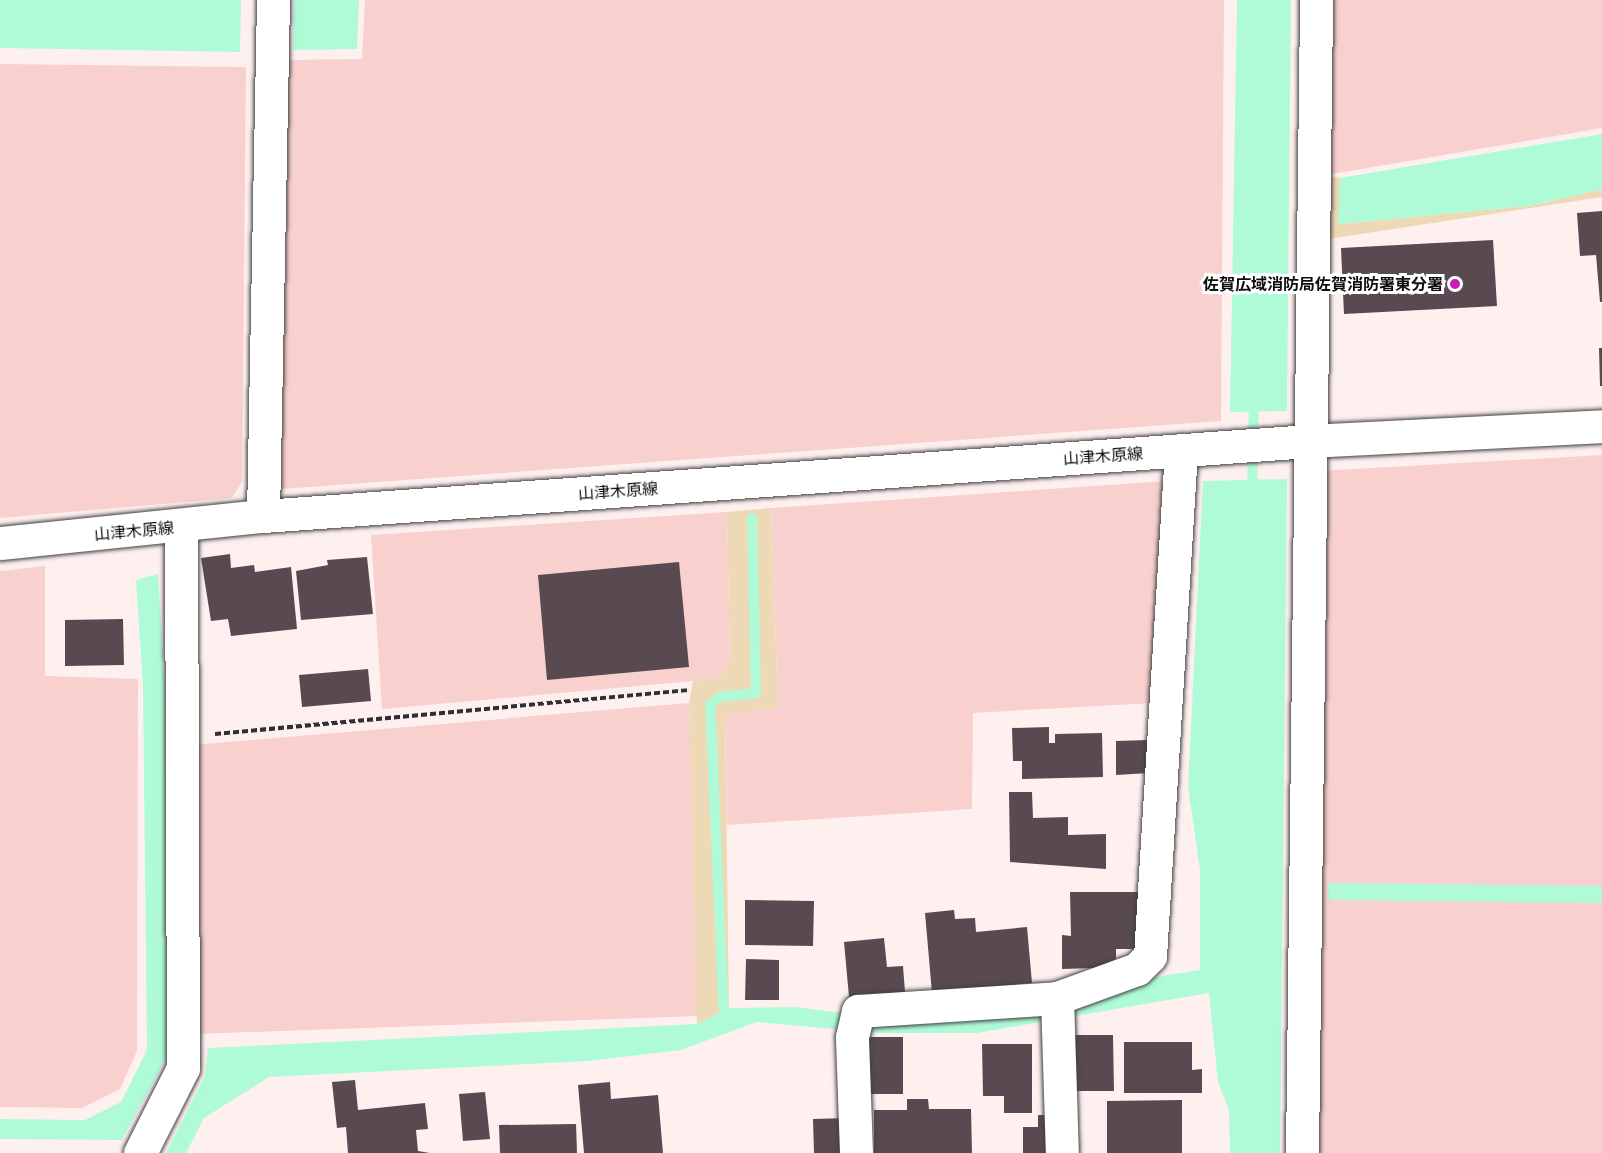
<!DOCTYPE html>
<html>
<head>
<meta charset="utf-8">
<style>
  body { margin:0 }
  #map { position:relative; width:1602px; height:1153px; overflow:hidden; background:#fff0f0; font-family:"Libre Baskerville","Noto Sans JP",serif }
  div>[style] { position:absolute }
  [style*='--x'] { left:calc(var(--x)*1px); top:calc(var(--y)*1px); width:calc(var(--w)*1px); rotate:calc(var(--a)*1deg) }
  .farmland>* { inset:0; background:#f8d0cd }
  .green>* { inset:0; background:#edd9b5 }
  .water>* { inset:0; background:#affbd8 }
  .stream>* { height:10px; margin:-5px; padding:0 5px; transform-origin:5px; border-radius:5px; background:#affbd8 }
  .building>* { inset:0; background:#584a50 }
  .path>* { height:4px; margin-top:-2px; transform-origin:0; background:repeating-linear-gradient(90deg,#303030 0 6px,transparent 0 9px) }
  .roads { filter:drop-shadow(0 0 2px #414141) drop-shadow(0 0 2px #414141) }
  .minor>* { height:33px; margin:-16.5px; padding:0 16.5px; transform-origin:16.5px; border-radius:16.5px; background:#fff }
  .dots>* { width:16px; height:16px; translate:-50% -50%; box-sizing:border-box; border:3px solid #fff; border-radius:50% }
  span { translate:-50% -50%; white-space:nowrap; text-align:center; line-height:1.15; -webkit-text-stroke:6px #fff; paint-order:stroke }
  .poi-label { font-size:16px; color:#0e0e0e; font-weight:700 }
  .right { translate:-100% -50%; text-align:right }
  .street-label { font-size:16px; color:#0e0e0e }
</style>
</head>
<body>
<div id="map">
  <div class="farmland">
    <i style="clip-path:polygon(365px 0,1224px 0,1221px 421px,281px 489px,288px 60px,362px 59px)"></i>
    <i style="clip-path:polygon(1328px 0,1602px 0,1602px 128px,1326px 175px)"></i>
    <i style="clip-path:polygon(0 64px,246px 67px,242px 481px,232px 498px,0 518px)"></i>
    <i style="clip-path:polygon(1602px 455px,1602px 1153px,1315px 1153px,1318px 471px)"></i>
    <i style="clip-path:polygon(1168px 481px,1154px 703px,973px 713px,972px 809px,727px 825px,725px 714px,778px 706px,771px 508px)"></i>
    <i style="clip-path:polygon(727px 512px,730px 665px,716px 679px,382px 709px,371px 535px)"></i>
    <i style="clip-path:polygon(45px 566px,45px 676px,138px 679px,137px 1051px,120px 1089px,82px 1108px,0 1107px,0 571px)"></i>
    <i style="clip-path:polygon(689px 703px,699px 1016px,196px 1034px,192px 745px)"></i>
  </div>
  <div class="green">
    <i style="clip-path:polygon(1326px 175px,1340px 178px,1339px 224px,1529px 206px,1602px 189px,1602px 197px,1322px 240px)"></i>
    <i style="clip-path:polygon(771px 508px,778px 707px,725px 714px,729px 1008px,697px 1024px,689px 703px,693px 681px,716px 679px,730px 665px,727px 512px)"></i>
  </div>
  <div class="water">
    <i style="clip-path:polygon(0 0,241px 0,240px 52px,0 48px)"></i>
    <i style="clip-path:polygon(294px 0,359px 0,357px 49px,293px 50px)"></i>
    <i style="clip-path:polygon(1237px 0,1291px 0,1287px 411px,1230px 412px)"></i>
    <i style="clip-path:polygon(1602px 134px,1602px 189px,1529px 206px,1338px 224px,1340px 178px)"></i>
    <i style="clip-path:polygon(1287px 479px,1280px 1153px,1230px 1153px,1229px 1110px,1218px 1082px,1209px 993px,977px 1033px,879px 1033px,757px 1022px,681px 1050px,589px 1061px,269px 1077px,204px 1118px,186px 1153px,166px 1153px,205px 1076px,208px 1048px,697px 1024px,729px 1008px,796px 1007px,890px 1019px,1200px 970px,1200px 870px,1188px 787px,1203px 481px)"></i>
    <i style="clip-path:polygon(158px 574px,165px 689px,169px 1053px,122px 1140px,0 1139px,0 1119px,85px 1120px,121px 1102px,147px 1050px,143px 685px,136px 580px)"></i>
    <i style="clip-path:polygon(1328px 883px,1602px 886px,1602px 903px,1329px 900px)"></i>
  </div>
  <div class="stream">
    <i style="--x:1252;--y:493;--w:96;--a:-88.8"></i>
    <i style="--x:724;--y:1020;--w:315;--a:-92.5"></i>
    <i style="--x:710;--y:705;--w:12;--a:-42"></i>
    <i style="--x:719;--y:697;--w:37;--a:-6"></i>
    <i style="--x:756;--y:693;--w:175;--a:-91.3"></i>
  </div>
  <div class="building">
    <i style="clip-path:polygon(1602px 211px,1602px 302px,1600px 302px,1596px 255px,1580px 256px,1577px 213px)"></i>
    <i style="clip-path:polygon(1493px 240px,1497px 306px,1344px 314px,1341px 248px)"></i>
    <i style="clip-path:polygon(1599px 348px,1602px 348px,1602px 386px,1600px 386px)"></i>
    <i style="clip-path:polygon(230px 554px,231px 568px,254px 565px,255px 572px,291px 567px,297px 629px,231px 636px,228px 619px,211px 621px,201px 558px)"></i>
    <i style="clip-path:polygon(367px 557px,373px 614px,301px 620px,296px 571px,328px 565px,327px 560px)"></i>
    <i style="clip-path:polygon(679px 562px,689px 667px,547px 680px,538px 575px)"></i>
    <i style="clip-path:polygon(123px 619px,124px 665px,65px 666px,65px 620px)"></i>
    <i style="clip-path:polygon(368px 669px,371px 701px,302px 707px,299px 675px)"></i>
    <i style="clip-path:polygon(1049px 727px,1049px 743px,1055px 743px,1055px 734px,1102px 733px,1103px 777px,1022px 779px,1022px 761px,1013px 761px,1012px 728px)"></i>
    <i style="clip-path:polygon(1148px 740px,1149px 773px,1116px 775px,1116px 741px)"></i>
    <i style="clip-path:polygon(1009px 792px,1032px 792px,1033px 818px,1068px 817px,1068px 835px,1106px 834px,1106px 869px,1010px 862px)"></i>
    <i style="clip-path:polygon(1070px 892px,1140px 892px,1140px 949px,1116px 949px,1116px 959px,1096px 968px,1062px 969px,1062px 935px,1071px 936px)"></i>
    <i style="clip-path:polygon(745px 900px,814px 901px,813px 946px,745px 945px)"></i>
    <i style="clip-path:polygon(954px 910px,955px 919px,975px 918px,976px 932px,1027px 927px,1032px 983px,932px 993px,925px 913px)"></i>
    <i style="clip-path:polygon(884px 938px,887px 967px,903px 966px,905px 992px,849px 997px,844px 942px)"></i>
    <i style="clip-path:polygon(746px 959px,779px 960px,779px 1000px,745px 1000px)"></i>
    <i style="clip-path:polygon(1070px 1035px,1113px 1035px,1114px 1091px,1071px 1091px)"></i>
    <i style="clip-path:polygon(866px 1037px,903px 1037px,903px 1094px,867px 1094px)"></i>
    <i style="clip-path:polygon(1124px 1042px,1192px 1042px,1192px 1070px,1202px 1069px,1202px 1093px,1124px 1093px)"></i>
    <i style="clip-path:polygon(982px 1044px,1032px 1044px,1032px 1113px,1004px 1113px,1004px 1096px,983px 1096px)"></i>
    <i style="clip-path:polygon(355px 1080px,358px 1110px,425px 1103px,428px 1129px,416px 1130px,418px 1151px,430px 1153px,348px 1153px,346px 1127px,337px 1128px,332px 1082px)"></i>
    <i style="clip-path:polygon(610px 1082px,611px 1099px,658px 1095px,663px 1153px,584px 1153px,578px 1085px)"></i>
    <i style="clip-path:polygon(485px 1092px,490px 1139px,463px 1141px,459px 1094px)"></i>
    <i style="clip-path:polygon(907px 1099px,928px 1099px,929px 1109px,971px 1109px,972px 1153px,874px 1153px,874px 1110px,907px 1110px)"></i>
    <i style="clip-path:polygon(1182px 1100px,1182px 1153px,1107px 1153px,1107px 1101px)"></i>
    <i style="clip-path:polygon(1038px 1115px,1053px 1115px,1054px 1153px,1023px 1153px,1023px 1127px,1038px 1127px)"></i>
    <i style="clip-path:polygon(847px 1118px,847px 1153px,814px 1153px,813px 1119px)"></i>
    <i style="clip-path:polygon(576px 1124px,577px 1153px,500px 1153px,499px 1125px)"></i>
  </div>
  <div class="path">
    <i style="--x:215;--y:734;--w:475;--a:-5.3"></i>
  </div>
  <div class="roads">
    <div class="minor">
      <i style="--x:263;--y:516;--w:516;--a:-88.89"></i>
      <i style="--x:0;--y:543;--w:264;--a:-5.9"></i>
      <i style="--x:263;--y:516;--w:1050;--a:-4.1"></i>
      <i style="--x:1310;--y:441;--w:292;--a:-2.9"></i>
      <i style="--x:1057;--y:998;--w:155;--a:88.2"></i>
      <i style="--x:140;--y:1153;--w:95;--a:-63.2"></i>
      <i style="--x:183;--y:1068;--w:541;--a:-90.21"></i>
      <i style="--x:856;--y:1153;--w:116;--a:-92"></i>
      <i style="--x:852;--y:1037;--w:27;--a:-77"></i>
      <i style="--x:858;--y:1011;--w:199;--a:-3.7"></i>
      <i style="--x:1057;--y:998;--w:85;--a:-19.9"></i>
      <i style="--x:1137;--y:969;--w:18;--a:-45"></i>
      <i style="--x:1150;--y:956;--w:507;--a:-86.49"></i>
      <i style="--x:1302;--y:1153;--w:1153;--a:-89.3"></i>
    </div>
  </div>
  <div class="dots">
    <i style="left:1455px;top:284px;background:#cb1ab7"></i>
  </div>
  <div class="poi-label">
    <span class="right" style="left:1443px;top:284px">佐賀広域消防局佐賀消防署東分署</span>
  </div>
  <div class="street-label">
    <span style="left:1103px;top:456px;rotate:-4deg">山津木原線</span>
    <span style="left:618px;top:491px;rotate:-4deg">山津木原線</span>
    <span style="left:134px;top:531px;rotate:-5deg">山津木原線</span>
  </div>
</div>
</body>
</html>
